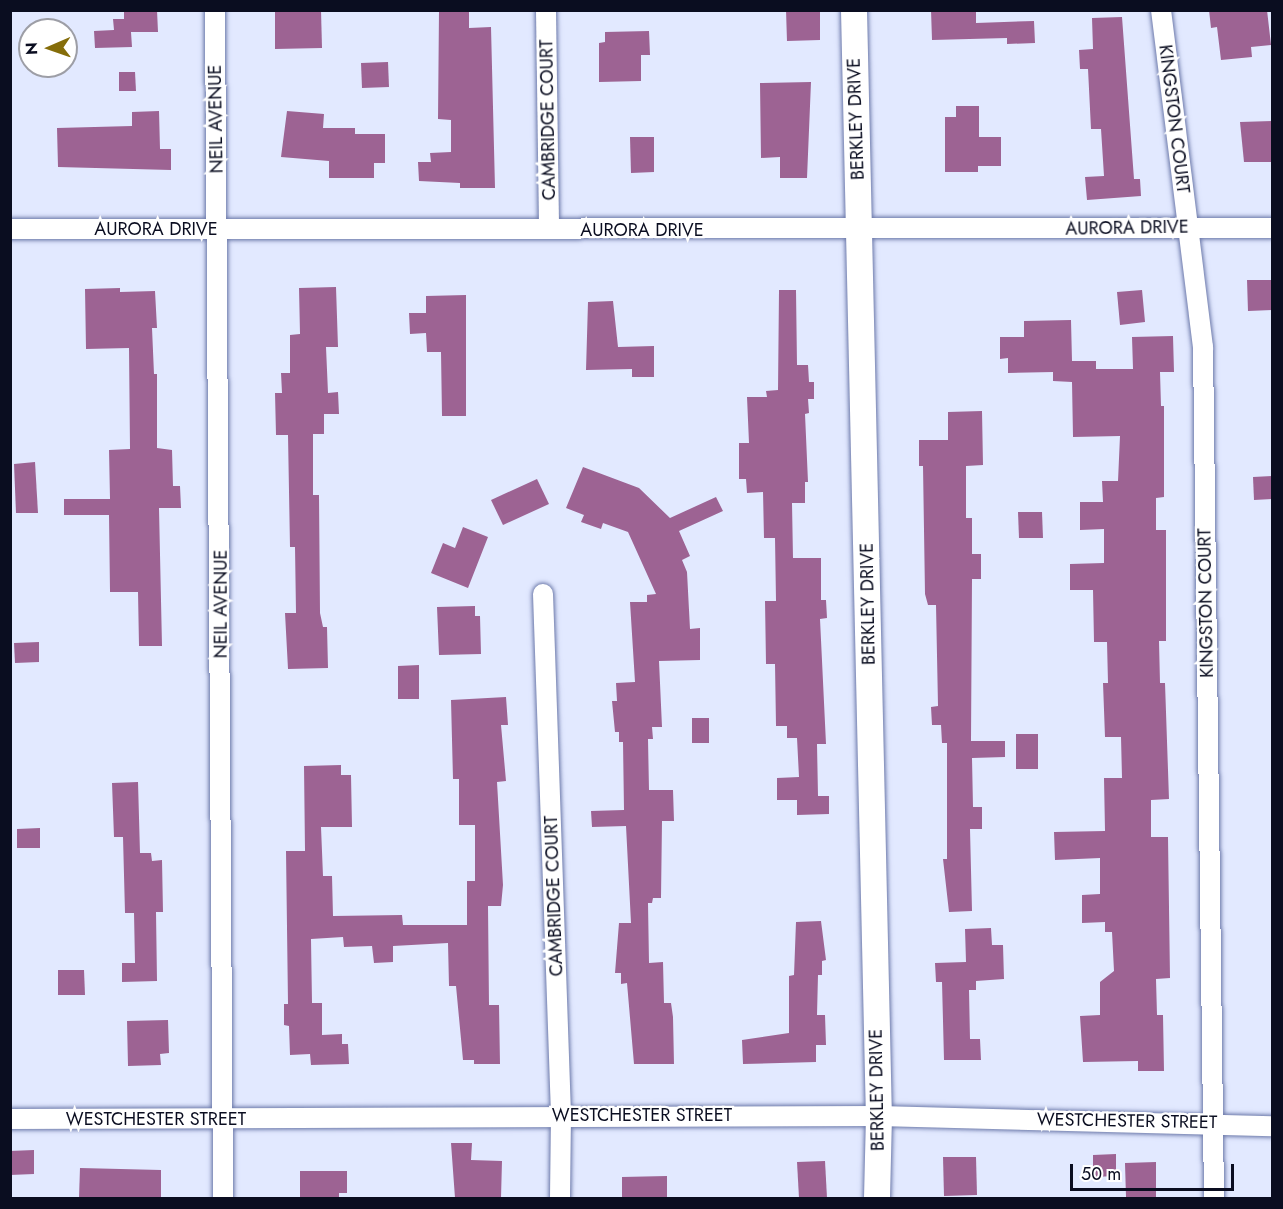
<!DOCTYPE html>
<html>
<head>
<meta charset="utf-8">
<style>
  body { margin:0 }
  #map { position:relative; width:1283px; height:1209px; overflow:hidden; background:#e2e9ff; font-family:Jost,sans-serif }
  div>[style] { position:absolute }
  [style*='--x'] { left:calc(var(--x)*1px); top:calc(var(--y)*1px); width:calc(var(--w)*1px); rotate:calc(var(--a)*1deg) }
  .building>* { inset:0; background:#9d6393 }
  .roads { filter:drop-shadow(0 0 2px #6d7aab) drop-shadow(0 0 2px #6d7aab) }
  .minor>* { height:20px; margin:-10px; padding:0 10px; transform-origin:10px; border-radius:10px; background:#fff }
  .tertiary>* { height:26px; margin:-13px; padding:0 13px; transform-origin:13px; border-radius:13px; background:#fff }
  span { translate:-50% -50%; white-space:nowrap; text-align:center; line-height:1.15; -webkit-text-stroke:4.5px #fff; paint-order:stroke }
  .street-label { font-size:18px; color:#0a0d20 }
  .frame { position:absolute; inset:0; border:12px solid #0a0d20; pointer-events:none }
  .north { position:absolute; left:18px; top:18px; width:60px; height:60px; box-sizing:border-box; background:#fff; border:2px solid #9d9ea6; border-radius:50%; rotate:268deg; font-size:16px; font-weight:700; line-height:24px; text-align:center; color:#0a0d20 }
  .north::after { content:''; display:block; margin:auto; width:21px; height:27px; background:#856d0a; clip-path:polygon(50% 0,100% 100%,50% 72%,0 100%) }
  .scale { position:absolute; left:1070px; top:1164px; width:164px; height:27px; box-sizing:border-box; border:3px solid #0a0d20; border-top:0; padding-left:8px; font-size:18px; line-height:21px; white-space:nowrap; color:#0a0d20; -webkit-text-stroke:4px #fff; paint-order:stroke }
</style>
</head>
<body>
<div id="map">
  <div class="building">
    <i style="clip-path:polygon(124px 10px,157px 10px,158px 32px,131px 32px,132px 47px,95px 48px,94px 31px,114px 30px,113px 19px,124px 19px)"></i>
    <i style="clip-path:polygon(275px 10px,321px 10px,322px 48px,275px 49px)"></i>
    <i style="clip-path:polygon(439px 10px,469px 10px,469px 28px,491px 27px,495px 188px,460px 188px,460px 183px,419px 181px,418px 162px,431px 162px,430px 153px,451px 152px,451px 120px,438px 119px)"></i>
    <i style="clip-path:polygon(786px 10px,820px 10px,820px 40px,787px 41px)"></i>
    <i style="clip-path:polygon(931px 10px,976px 10px,976px 23px,1034px 21px,1035px 43px,1007px 44px,1007px 38px,932px 40px)"></i>
    <i style="clip-path:polygon(1209px 10px,1267px 10px,1271px 45px,1251px 47px,1252px 57px,1221px 60px,1217px 27px,1211px 28px)"></i>
    <i style="clip-path:polygon(1122px 17px,1134px 179px,1140px 179px,1141px 196px,1087px 200px,1085px 177px,1104px 176px,1101px 129px,1091px 129px,1088px 69px,1080px 69px,1079px 50px,1093px 49px,1092px 18px)"></i>
    <i style="clip-path:polygon(649px 31px,650px 55px,641px 55px,641px 81px,599px 82px,599px 43px,605px 42px,605px 32px)"></i>
    <i style="clip-path:polygon(388px 62px,389px 87px,362px 88px,361px 63px)"></i>
    <i style="clip-path:polygon(119px 72px,135px 72px,136px 91px,119px 91px)"></i>
    <i style="clip-path:polygon(811px 82px,807px 178px,780px 178px,780px 157px,761px 158px,760px 83px)"></i>
    <i style="clip-path:polygon(956px 106px,979px 106px,979px 137px,1001px 137px,1001px 166px,978px 166px,978px 172px,945px 172px,945px 117px,956px 117px)"></i>
    <i style="clip-path:polygon(159px 111px,160px 149px,171px 149px,171px 170px,58px 167px,57px 128px,132px 126px,132px 112px)"></i>
    <i style="clip-path:polygon(287px 111px,324px 114px,323px 128px,355px 128px,355px 134px,385px 134px,385px 163px,374px 163px,374px 178px,329px 178px,329px 161px,281px 157px)"></i>
    <i style="clip-path:polygon(1272px 121px,1272px 162px,1244px 162px,1240px 122px)"></i>
    <i style="clip-path:polygon(630px 137px,654px 137px,654px 172px,631px 173px)"></i>
    <i style="clip-path:polygon(1247px 280px,1272px 280px,1272px 310px,1248px 311px)"></i>
    <i style="clip-path:polygon(336px 287px,338px 347px,326px 347px,328px 393px,338px 392px,339px 414px,324px 414px,324px 434px,313px 434px,313px 495px,319px 495px,320px 613px,323px 627px,327px 627px,328px 668px,288px 669px,285px 613px,296px 613px,295px 547px,290px 547px,288px 435px,276px 435px,275px 393px,282px 393px,281px 373px,290px 373px,290px 335px,300px 334px,299px 288px)"></i>
    <i style="clip-path:polygon(120px 288px,120px 292px,155px 291px,157px 328px,152px 328px,154px 374px,157px 374px,157px 448px,172px 450px,173px 486px,180px 486px,181px 508px,159px 508px,162px 646px,139px 646px,138px 592px,110px 592px,109px 515px,64px 515px,64px 499px,110px 499px,109px 450px,130px 449px,129px 348px,86px 349px,85px 289px)"></i>
    <i style="clip-path:polygon(779px 290px,796px 290px,797px 365px,808px 365px,809px 382px,814px 382px,814px 399px,808px 399px,809px 413px,805px 414px,808px 482px,805px 482px,805px 503px,792px 503px,793px 558px,821px 558px,821px 600px,826px 600px,827px 618px,820px 619px,826px 744px,817px 744px,818px 796px,829px 796px,829px 814px,797px 815px,797px 800px,777px 800px,777px 778px,799px 777px,797px 738px,787px 738px,787px 726px,776px 726px,775px 664px,766px 664px,765px 601px,776px 601px,775px 538px,764px 538px,763px 492px,747px 493px,746px 479px,739px 479px,739px 443px,749px 443px,747px 397px,767px 397px,766px 391px,778px 390px)"></i>
    <i style="clip-path:polygon(1142px 290px,1145px 322px,1120px 325px,1117px 292px)"></i>
    <i style="clip-path:polygon(466px 295px,466px 416px,442px 416px,441px 352px,427px 352px,426px 333px,410px 334px,409px 313px,426px 313px,426px 296px)"></i>
    <i style="clip-path:polygon(613px 301px,618px 347px,654px 346px,654px 377px,632px 377px,632px 369px,586px 370px,588px 302px)"></i>
    <i style="clip-path:polygon(1071px 320px,1072px 361px,1096px 361px,1096px 369px,1133px 369px,1132px 337px,1173px 336px,1174px 372px,1160px 372px,1161px 406px,1164px 406px,1164px 497px,1156px 498px,1156px 530px,1166px 530px,1166px 641px,1159px 641px,1160px 683px,1165px 683px,1169px 799px,1151px 800px,1151px 837px,1168px 837px,1170px 978px,1156px 979px,1157px 1015px,1163px 1015px,1164px 1071px,1138px 1071px,1138px 1061px,1083px 1062px,1080px 1016px,1100px 1015px,1100px 982px,1114px 971px,1112px 932px,1105px 932px,1105px 922px,1082px 923px,1082px 895px,1100px 894px,1100px 858px,1055px 860px,1054px 832px,1105px 831px,1104px 778px,1122px 778px,1121px 737px,1105px 737px,1103px 683px,1108px 683px,1107px 642px,1094px 642px,1093px 590px,1070px 590px,1070px 564px,1104px 563px,1104px 529px,1080px 530px,1080px 502px,1103px 502px,1102px 481px,1118px 481px,1120px 436px,1073px 437px,1072px 382px,1053px 381px,1053px 372px,1008px 373px,1008px 358px,1000px 359px,1000px 337px,1024px 337px,1024px 321px)"></i>
    <i style="clip-path:polygon(982px 411px,983px 465px,966px 466px,966px 518px,972px 518px,972px 554px,981px 554px,981px 579px,972px 579px,971px 741px,1005px 741px,1005px 757px,972px 758px,973px 807px,982px 807px,982px 829px,970px 829px,972px 911px,949px 912px,943px 859px,947px 859px,947px 743px,942px 743px,941px 725px,932px 725px,931px 707px,938px 706px,936px 605px,928px 605px,925px 594px,923px 466px,919px 466px,919px 440px,948px 440px,948px 412px)"></i>
    <i style="clip-path:polygon(35px 462px,38px 513px,16px 513px,14px 464px)"></i>
    <i style="clip-path:polygon(583px 467px,639px 488px,670px 518px,716px 497px,723px 511px,679px 531px,690px 556px,682px 560px,687px 572px,690px 629px,700px 628px,700px 660px,659px 661px,662px 727px,652px 727px,653px 739px,648px 739px,649px 790px,673px 790px,674px 821px,662px 821px,661px 898px,653px 898px,652px 903px,648px 903px,649px 963px,663px 962px,664px 1003px,671px 1003px,673px 1017px,674px 1064px,634px 1064px,627px 983px,621px 984px,621px 973px,615px 973px,619px 923px,631px 923px,626px 826px,592px 827px,591px 811px,624px 810px,623px 742px,619px 742px,619px 732px,615px 732px,612px 701px,617px 701px,616px 683px,635px 682px,630px 602px,647px 602px,647px 595px,656px 594px,628px 532px,603px 523px,601px 529px,581px 522px,584px 515px,566px 508px)"></i>
    <i style="clip-path:polygon(1272px 476px,1272px 499px,1254px 500px,1253px 477px)"></i>
    <i style="clip-path:polygon(537px 479px,549px 504px,503px 525px,491px 500px)"></i>
    <i style="clip-path:polygon(1018px 512px,1042px 512px,1043px 538px,1019px 538px)"></i>
    <i style="clip-path:polygon(463px 527px,488px 537px,468px 588px,431px 573px,443px 543px,455px 548px)"></i>
    <i style="clip-path:polygon(475px 606px,475px 616px,480px 616px,481px 654px,439px 655px,437px 607px)"></i>
    <i style="clip-path:polygon(39px 642px,39px 662px,15px 663px,14px 643px)"></i>
    <i style="clip-path:polygon(419px 665px,419px 699px,398px 699px,398px 666px)"></i>
    <i style="clip-path:polygon(506px 697px,508px 725px,501px 725px,506px 781px,497px 782px,503px 885px,501px 906px,488px 906px,489px 1005px,499px 1005px,500px 1064px,474px 1064px,474px 1060px,463px 1060px,456px 986px,449px 986px,448px 943px,393px 946px,393px 962px,374px 963px,372px 946px,344px 947px,343px 937px,311px 939px,312px 1003px,322px 1003px,322px 1035px,342px 1034px,342px 1044px,348px 1044px,349px 1064px,311px 1065px,310px 1054px,290px 1055px,289px 1026px,284px 1025px,284px 1004px,288px 1004px,286px 851px,305px 851px,304px 766px,341px 765px,341px 775px,351px 775px,352px 827px,321px 827px,323px 876px,332px 876px,333px 916px,402px 915px,403px 925px,467px 925px,467px 881px,475px 881px,475px 825px,459px 825px,459px 779px,453px 779px,451px 700px)"></i>
    <i style="clip-path:polygon(692px 718px,709px 718px,709px 743px,692px 743px)"></i>
    <i style="clip-path:polygon(1016px 734px,1038px 734px,1038px 769px,1016px 769px)"></i>
    <i style="clip-path:polygon(138px 782px,140px 853px,151px 853px,152px 861px,162px 860px,163px 912px,156px 912px,157px 981px,122px 982px,122px 963px,135px 963px,134px 913px,125px 913px,123px 837px,114px 837px,112px 783px)"></i>
    <i style="clip-path:polygon(40px 828px,40px 848px,17px 848px,17px 829px)"></i>
    <i style="clip-path:polygon(821px 921px,826px 960px,822px 961px,822px 975px,818px 975px,817px 1015px,825px 1015px,826px 1045px,816px 1045px,816px 1062px,743px 1064px,742px 1040px,789px 1033px,789px 976px,794px 975px,796px 922px)"></i>
    <i style="clip-path:polygon(991px 928px,992px 945px,1003px 945px,1004px 979px,976px 981px,976px 990px,969px 990px,970px 1039px,980px 1039px,981px 1060px,944px 1060px,942px 982px,936px 982px,935px 963px,966px 962px,965px 929px)"></i>
    <i style="clip-path:polygon(58px 970px,84px 970px,85px 995px,58px 995px)"></i>
    <i style="clip-path:polygon(168px 1020px,169px 1053px,160px 1054px,161px 1065px,128px 1066px,127px 1021px)"></i>
    <i style="clip-path:polygon(451px 1143px,472px 1143px,471px 1160px,502px 1161px,501px 1198px,455px 1198px)"></i>
    <i style="clip-path:polygon(34px 1150px,34px 1174px,10px 1175px,10px 1151px)"></i>
    <i style="clip-path:polygon(1116px 1154px,1116px 1176px,1093px 1177px,1093px 1155px)"></i>
    <i style="clip-path:polygon(943px 1157px,976px 1157px,977px 1195px,944px 1196px)"></i>
    <i style="clip-path:polygon(825px 1161px,827px 1198px,799px 1198px,797px 1162px)"></i>
    <i style="clip-path:polygon(1156px 1162px,1156px 1198px,1126px 1197px,1125px 1163px)"></i>
    <i style="clip-path:polygon(80px 1168px,161px 1170px,161px 1198px,79px 1198px)"></i>
    <i style="clip-path:polygon(300px 1171px,347px 1171px,347px 1193px,339px 1193px,339px 1198px,300px 1198px)"></i>
    <i style="clip-path:polygon(667px 1176px,667px 1198px,622px 1198px,622px 1177px)"></i>
  </div>
  <div class="roads">
    <div class="minor">
      <i style="--x:215;--y:10;--w:1188;--a:89.61"></i>
      <i style="--x:546;--y:10;--w:219;--a:89.2"></i>
      <i style="--x:1161;--y:10;--w:340;--a:82.9"></i>
      <i style="--x:1203;--y:347;--w:851;--a:89.26"></i>
      <i style="--x:10;--y:229;--w:1262;--a:-0.05"></i>
      <i style="--x:543;--y:594;--w:521;--a:88.02"></i>
      <i style="--x:561;--y:1115;--w:83;--a:90.7"></i>
      <i style="--x:10;--y:1119;--w:869;--a:-0.2"></i>
      <i style="--x:879;--y:1116;--w:393;--a:1.5"></i>
    </div>
    <div class="tertiary">
      <i style="--x:854;--y:10;--w:1106;--a:88.71"></i>
      <i style="--x:879;--y:1116;--w:82;--a:91.4"></i>
    </div>
  </div>
  <div class="street-label">
    <span style="left:216px;top:119px;rotate:-91deg">NEIL AVENUE</span>
    <span style="left:856px;top:119px;rotate:-92deg">BERKLEY DRIVE</span>
    <span style="left:1174px;top:119px;rotate:83deg">KINGSTON COURT</span>
    <span style="left:548px;top:120px;rotate:-91deg">CAMBRIDGE COURT</span>
    <span style="left:1127px;top:228px;rotate:-1deg">AURORA DRIVE</span>
    <span style="left:156px;top:229px">AURORA DRIVE</span>
    <span style="left:642px;top:230px">AURORA DRIVE</span>
    <span style="left:1206px;top:603px;rotate:-91deg">KINGSTON COURT</span>
    <span style="left:221px;top:604px;rotate:-90deg">NEIL AVENUE</span>
    <span style="left:868px;top:604px;rotate:-91deg">BERKLEY DRIVE</span>
    <span style="left:554px;top:896px;rotate:-92deg">CAMBRIDGE COURT</span>
    <span style="left:877px;top:1090px;rotate:-91deg">BERKLEY DRIVE</span>
    <span style="left:642px;top:1115px">WESTCHESTER STREET</span>
    <span style="left:156px;top:1119px">WESTCHESTER STREET</span>
    <span style="left:1127px;top:1121px;rotate:1deg">WESTCHESTER STREET</span>
  </div>
  <div class="frame"></div>
  <div class="north">N</div>
  <div class="scale">50 m</div>
</div>
</body>
</html>
